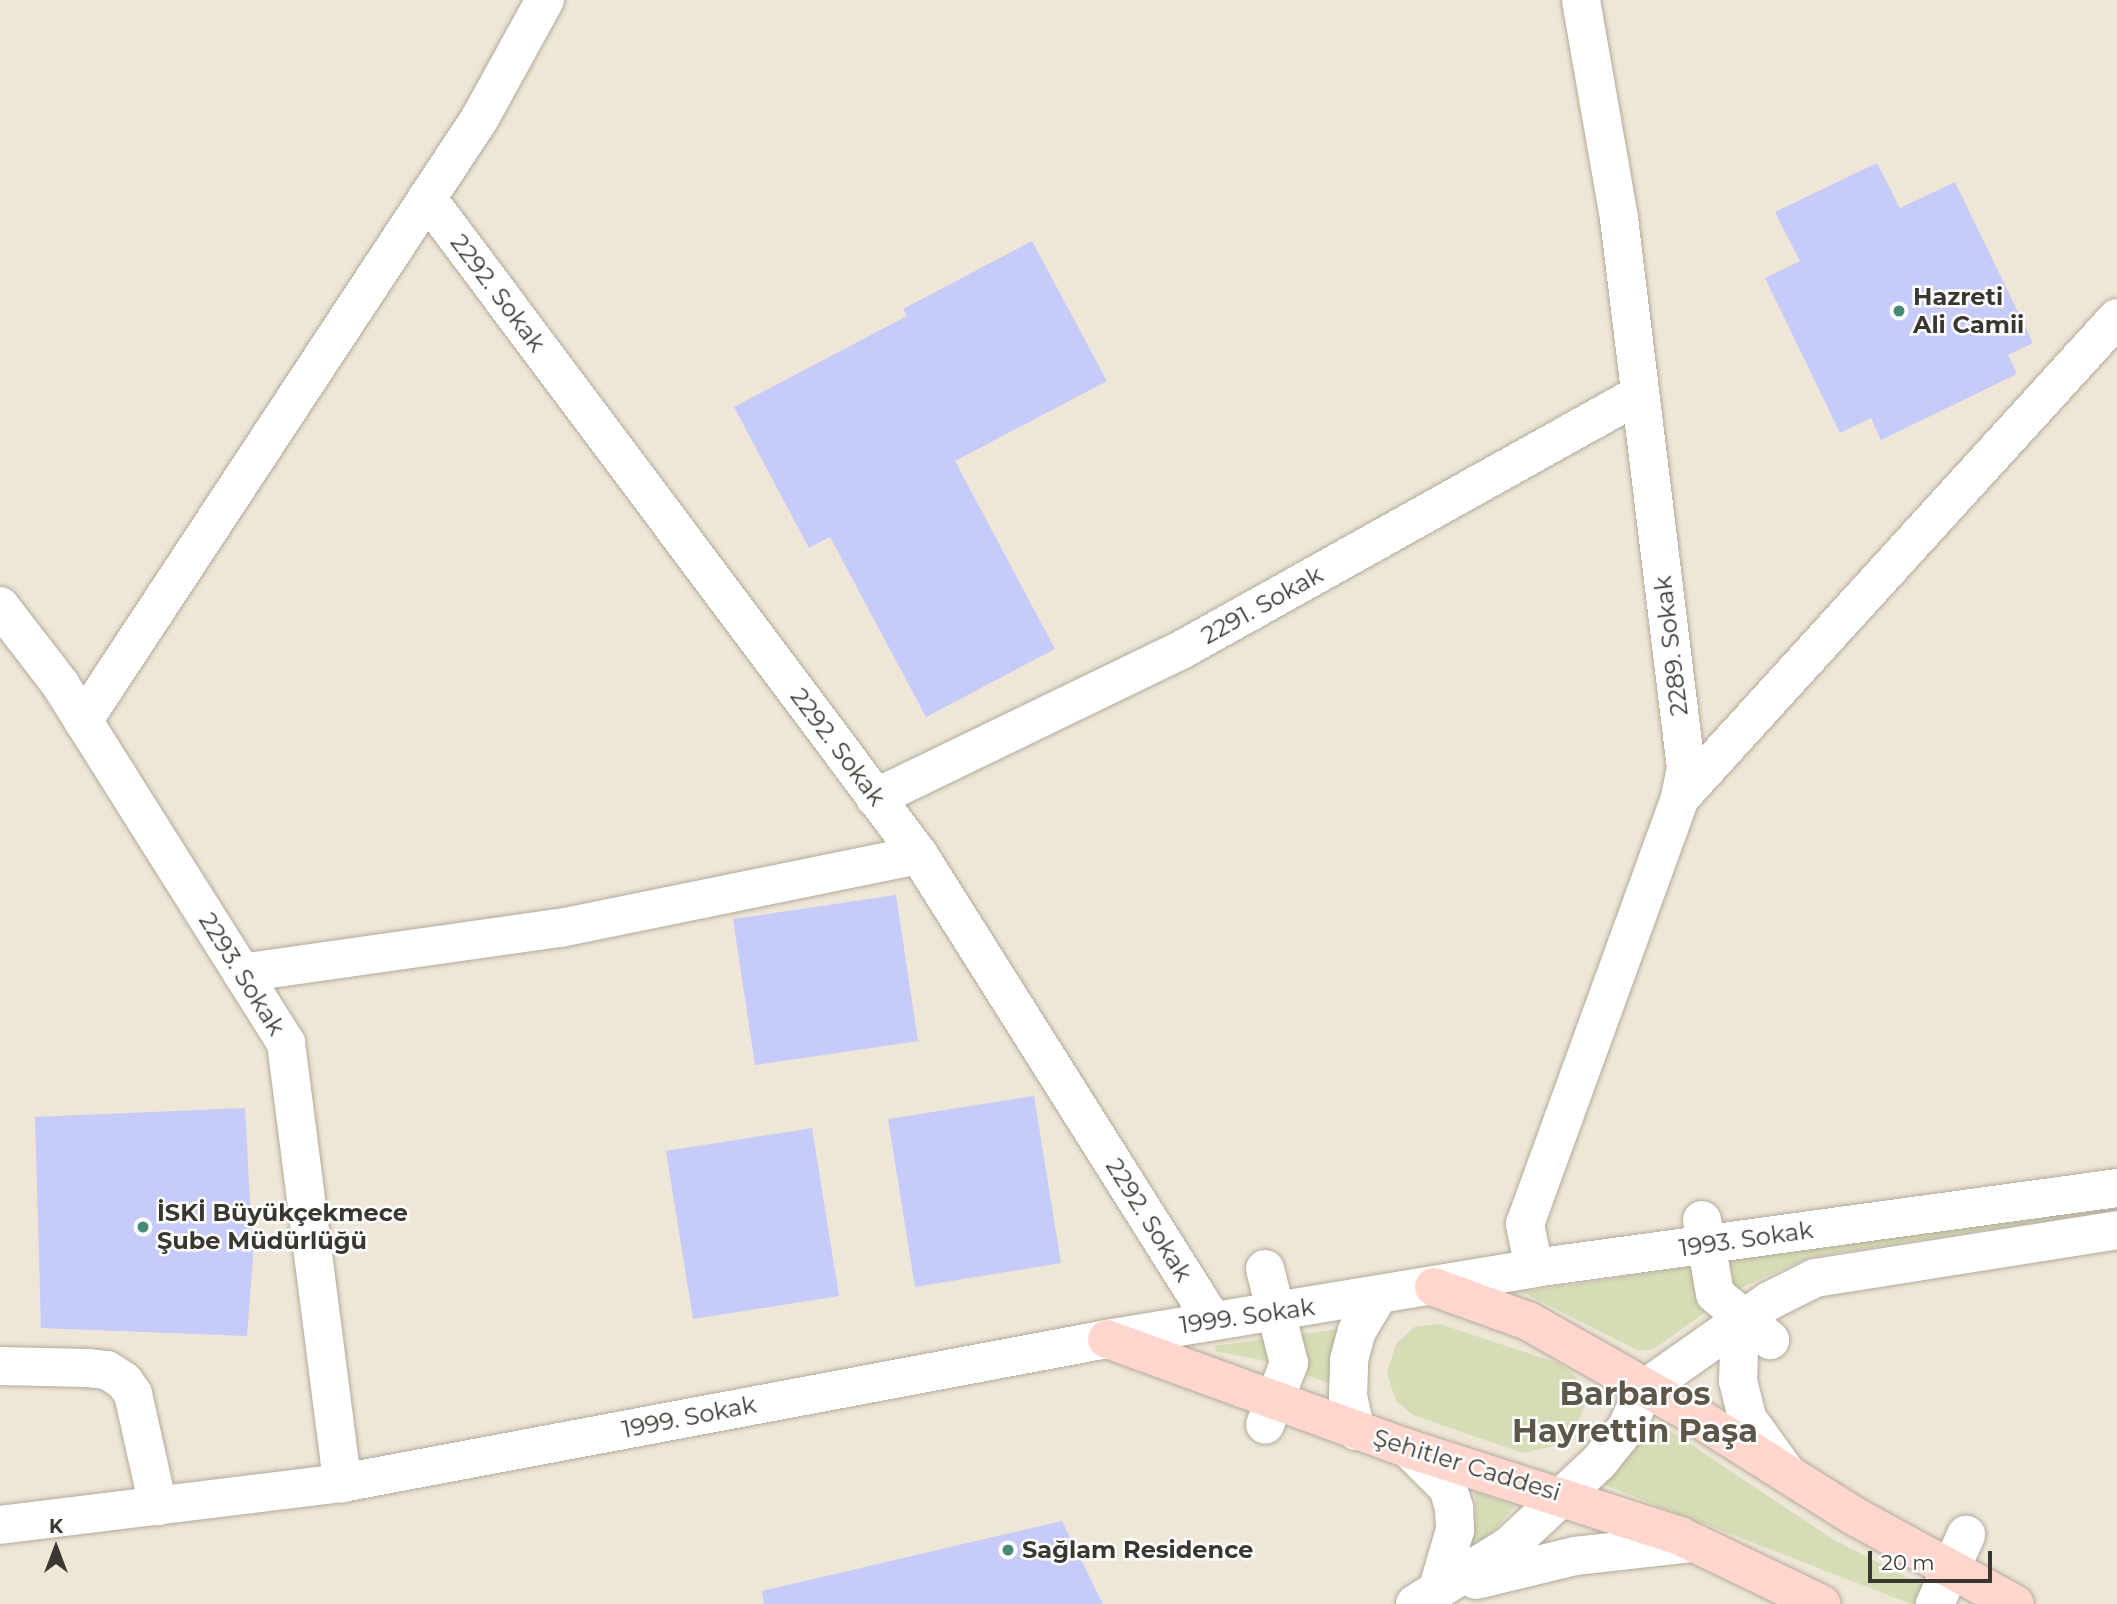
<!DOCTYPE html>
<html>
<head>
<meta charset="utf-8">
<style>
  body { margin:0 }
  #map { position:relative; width:2117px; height:1604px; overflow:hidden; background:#eee6d6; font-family:Montserrat,sans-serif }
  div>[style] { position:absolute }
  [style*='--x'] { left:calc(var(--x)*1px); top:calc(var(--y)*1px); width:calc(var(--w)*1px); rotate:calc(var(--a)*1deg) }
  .green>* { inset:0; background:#d6dcb5 }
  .building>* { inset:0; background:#c6cbf9 }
  .roads { filter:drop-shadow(0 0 2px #b2aa9b) drop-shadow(0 0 2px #b2aa9b) }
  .minor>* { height:38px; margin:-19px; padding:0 19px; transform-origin:19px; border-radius:19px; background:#fff }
  .major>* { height:38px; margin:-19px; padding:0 19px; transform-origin:19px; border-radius:19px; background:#ffd6cd }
  .dots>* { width:19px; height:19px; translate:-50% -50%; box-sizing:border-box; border:4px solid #fff; border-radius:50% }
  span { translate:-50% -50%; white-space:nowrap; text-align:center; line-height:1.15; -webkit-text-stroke:5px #fff; paint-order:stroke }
  .street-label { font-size:24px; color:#3a3731 }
  .poi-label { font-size:24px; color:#3a3731; font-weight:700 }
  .left { translate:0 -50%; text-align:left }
  .district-label { font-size:32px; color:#5d5649; font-weight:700 }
  .north { position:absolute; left:21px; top:1513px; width:70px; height:70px; -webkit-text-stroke:5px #fff; paint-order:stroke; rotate:0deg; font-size:19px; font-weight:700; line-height:28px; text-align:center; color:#3a3731 }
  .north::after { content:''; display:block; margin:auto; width:24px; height:32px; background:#3a3731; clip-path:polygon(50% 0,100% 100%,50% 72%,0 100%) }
  .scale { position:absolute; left:1868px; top:1551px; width:124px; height:32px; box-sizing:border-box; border:4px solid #3a3731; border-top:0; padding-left:9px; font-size:21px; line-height:24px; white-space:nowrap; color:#3a3731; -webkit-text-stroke:5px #fff; paint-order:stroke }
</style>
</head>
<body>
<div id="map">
  <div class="green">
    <i style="clip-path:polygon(2117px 1203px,2117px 1210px,1810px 1257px,1736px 1290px,1654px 1349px,1639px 1351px,1522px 1292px)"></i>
    <i style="clip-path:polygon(1440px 1324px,1561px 1364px,1577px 1378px,1585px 1405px,1570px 1442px,1523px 1453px,1413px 1415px,1396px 1401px,1387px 1373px,1396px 1344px,1414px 1327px)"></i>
    <i style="clip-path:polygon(1339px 1329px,1329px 1383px,1270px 1362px,1215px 1351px,1216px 1346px)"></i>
    <i style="clip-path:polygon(1654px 1420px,1834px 1540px,1959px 1604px,1911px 1604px,1602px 1484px)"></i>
    <i style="clip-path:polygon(1475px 1492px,1515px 1506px,1480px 1547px,1463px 1552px,1476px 1521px)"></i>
  </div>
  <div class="building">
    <i style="clip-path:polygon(1877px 163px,1900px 208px,1955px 182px,2033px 343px,2008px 355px,2017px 374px,1881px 440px,1871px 418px,1840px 433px,1765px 278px,1800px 261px,1775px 212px)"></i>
    <i style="clip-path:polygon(1032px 241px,1107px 381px,955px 461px,1055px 649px,926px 717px,830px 537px,809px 548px,734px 407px,907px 316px,903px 309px)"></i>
    <i style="clip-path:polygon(896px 895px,918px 1041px,755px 1065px,733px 919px)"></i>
    <i style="clip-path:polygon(1034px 1096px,1061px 1263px,915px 1287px,888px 1119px)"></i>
    <i style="clip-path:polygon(245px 1108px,253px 1257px,247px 1336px,41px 1328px,35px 1117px)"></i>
    <i style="clip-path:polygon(812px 1128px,839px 1296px,693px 1319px,666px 1151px)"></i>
    <i style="clip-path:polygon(1062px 1521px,1103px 1604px,764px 1604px,762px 1591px)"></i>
  </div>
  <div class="roads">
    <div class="minor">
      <i style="--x:427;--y:198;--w:821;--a:53.17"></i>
      <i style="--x:919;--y:855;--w:550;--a:57.78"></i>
      <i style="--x:0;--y:606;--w:98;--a:52.4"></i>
      <i style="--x:60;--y:684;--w:424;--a:57.8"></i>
      <i style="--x:286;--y:1043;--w:444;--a:82.7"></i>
      <i style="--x:83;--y:721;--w:722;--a:-56.64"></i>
      <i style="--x:480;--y:118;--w:135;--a:-61.2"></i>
      <i style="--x:875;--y:798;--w:342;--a:-25.8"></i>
      <i style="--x:1183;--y:649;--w:523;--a:-29.16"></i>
      <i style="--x:1680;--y:798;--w:649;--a:-47.68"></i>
      <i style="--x:242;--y:973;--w:321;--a:-8.1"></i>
      <i style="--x:560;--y:928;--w:366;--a:-11.5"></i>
      <i style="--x:1702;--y:1220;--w:75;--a:80"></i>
      <i style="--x:1715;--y:1294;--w:72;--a:39.9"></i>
      <i style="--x:1534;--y:1268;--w:45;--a:-101.6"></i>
      <i style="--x:1525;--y:1224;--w:453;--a:-70"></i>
      <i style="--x:1680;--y:798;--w:31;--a:-79"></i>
      <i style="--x:1686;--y:768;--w:554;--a:-96.95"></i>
      <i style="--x:1619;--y:218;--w:221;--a:-99.9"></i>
      <i style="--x:1265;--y:1269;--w:97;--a:75.7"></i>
      <i style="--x:1289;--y:1363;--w:66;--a:111.2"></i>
      <i style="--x:1740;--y:1322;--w:59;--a:91.9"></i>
      <i style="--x:1738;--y:1381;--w:38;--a:76"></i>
      <i style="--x:1747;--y:1418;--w:67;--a:54.2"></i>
      <i style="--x:0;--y:1366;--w:87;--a:1.3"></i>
      <i style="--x:87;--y:1368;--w:20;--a:6"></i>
      <i style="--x:107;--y:1370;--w:20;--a:33"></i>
      <i style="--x:124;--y:1381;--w:16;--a:55"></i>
      <i style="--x:133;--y:1394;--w:115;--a:77.4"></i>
      <i style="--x:1356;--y:1431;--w:36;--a:-103"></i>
      <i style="--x:1348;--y:1396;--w:36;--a:-88"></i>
      <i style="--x:1349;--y:1360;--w:30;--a:-75"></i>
      <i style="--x:1357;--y:1331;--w:39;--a:-59"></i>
      <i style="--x:1409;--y:1449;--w:55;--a:45"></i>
      <i style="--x:1448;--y:1488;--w:21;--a:73"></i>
      <i style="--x:1454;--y:1508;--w:22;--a:87"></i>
      <i style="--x:1455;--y:1530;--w:64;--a:106.4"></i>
      <i style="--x:0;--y:1525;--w:345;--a:-7"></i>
      <i style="--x:342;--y:1483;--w:778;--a:-10.66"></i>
      <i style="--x:1107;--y:1339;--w:433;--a:-9.4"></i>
      <i style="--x:1534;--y:1268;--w:588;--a:-7.81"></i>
      <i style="--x:1476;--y:1580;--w:102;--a:-13.6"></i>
      <i style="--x:1575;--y:1556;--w:119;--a:-6.3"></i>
      <i style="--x:1415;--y:1604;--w:110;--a:-31.7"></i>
      <i style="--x:1509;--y:1546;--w:123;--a:-43"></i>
      <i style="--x:1599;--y:1462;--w:45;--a:-51.3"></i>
      <i style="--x:1627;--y:1427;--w:42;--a:-65.9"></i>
      <i style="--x:1644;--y:1389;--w:153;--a:-35.1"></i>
      <i style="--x:1769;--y:1301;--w:51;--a:-26.6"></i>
      <i style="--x:1815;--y:1278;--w:306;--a:-9"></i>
      <i style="--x:1935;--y:1604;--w:76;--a:-65.8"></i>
    </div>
    <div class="major">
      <i style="--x:1434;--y:1287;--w:100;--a:19.9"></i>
      <i style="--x:1528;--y:1321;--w:185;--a:29.5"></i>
      <i style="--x:1689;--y:1412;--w:197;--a:32.2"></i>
      <i style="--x:1856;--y:1517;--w:181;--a:28.7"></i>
      <i style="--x:1107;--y:1339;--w:321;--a:20"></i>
      <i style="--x:1409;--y:1449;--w:285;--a:17.8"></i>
      <i style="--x:1680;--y:1536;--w:157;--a:25.7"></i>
    </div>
  </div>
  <div class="dots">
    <i style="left:1899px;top:311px;background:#47897b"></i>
    <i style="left:143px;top:1227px;background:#47897b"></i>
    <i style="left:1008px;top:1550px;background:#47897b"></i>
  </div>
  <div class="street-label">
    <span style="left:498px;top:293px;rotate:53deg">2292. Sokak</span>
    <span style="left:1262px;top:605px;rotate:-29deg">2291. Sokak</span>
    <span style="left:1671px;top:646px;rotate:-97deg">2289. Sokak</span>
    <span style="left:838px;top:747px;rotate:53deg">2292. Sokak</span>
    <span style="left:242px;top:974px;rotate:58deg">2293. Sokak</span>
    <span style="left:1149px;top:1220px;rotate:58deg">2292. Sokak</span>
    <span style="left:1746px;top:1239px;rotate:-8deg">1993. Sokak</span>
    <span style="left:1247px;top:1316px;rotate:-8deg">1999. Sokak</span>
    <span style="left:689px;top:1417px;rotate:-11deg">1999. Sokak</span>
    <span style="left:1467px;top:1465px;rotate:17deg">Şehitler Caddesi</span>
  </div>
  <div class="poi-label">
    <span class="left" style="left:1913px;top:311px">Hazreti<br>Ali Camii</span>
    <span class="left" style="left:157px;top:1227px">İSKİ Büyükçekmece<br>Şube Müdürlüğü</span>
    <span class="left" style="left:1022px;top:1550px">Sağlam Residence</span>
  </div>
  <div class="district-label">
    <span style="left:1635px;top:1413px">Barbaros<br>Hayrettin Paşa</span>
  </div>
  <div class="north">K</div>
  <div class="scale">20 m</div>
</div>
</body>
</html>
